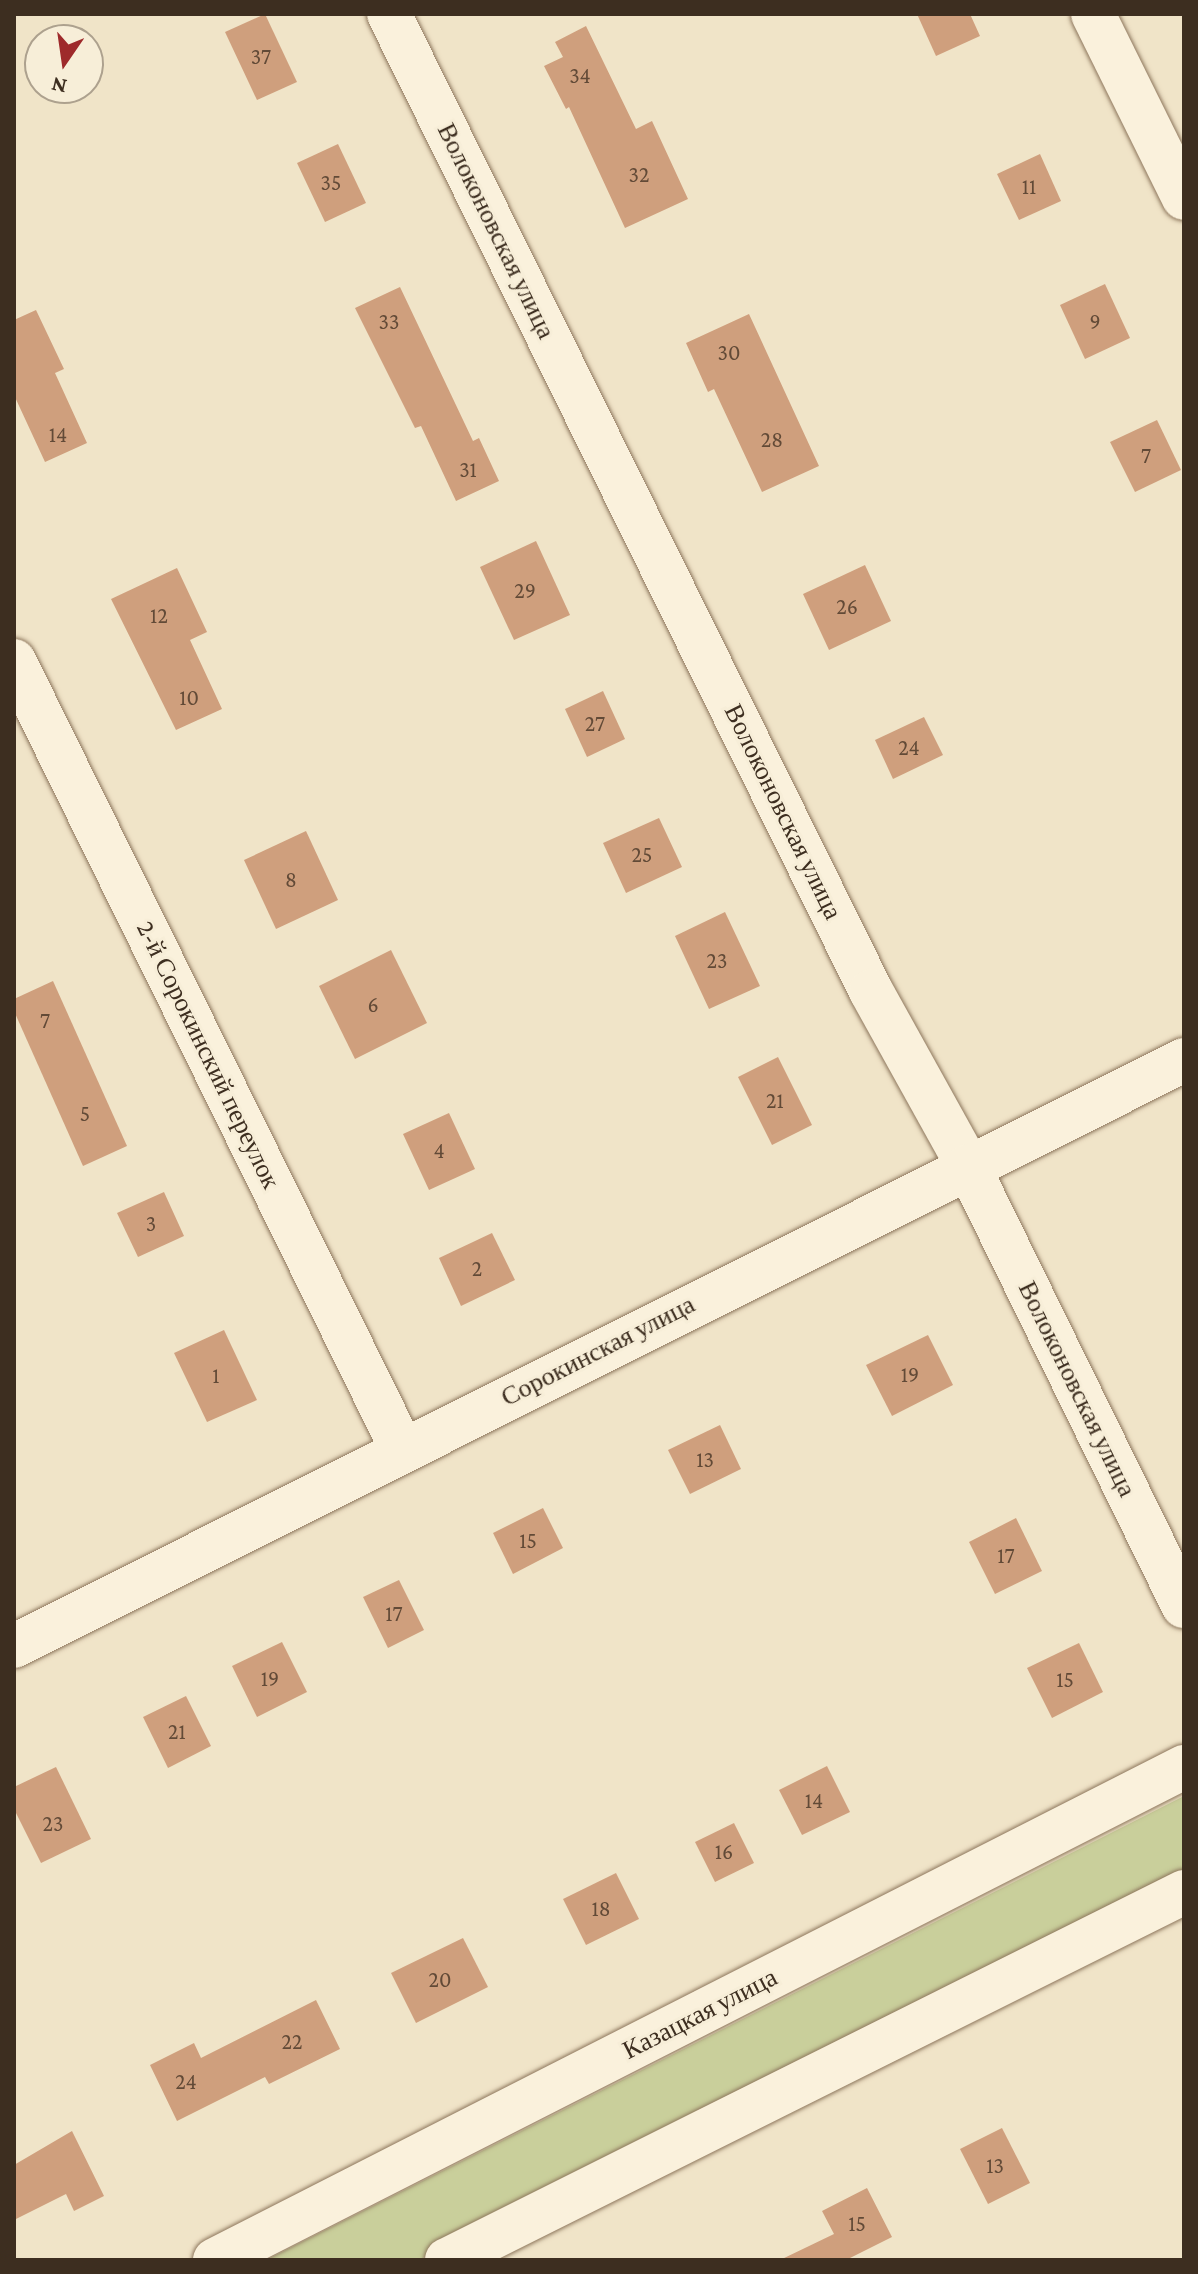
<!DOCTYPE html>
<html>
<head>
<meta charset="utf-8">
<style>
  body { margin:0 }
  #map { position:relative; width:1198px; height:2274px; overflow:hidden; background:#f0e4c8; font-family:"Crimson Pro",serif }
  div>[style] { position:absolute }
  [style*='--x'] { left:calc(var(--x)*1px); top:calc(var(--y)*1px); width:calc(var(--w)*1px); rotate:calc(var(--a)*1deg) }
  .green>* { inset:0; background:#c9cf9b }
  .building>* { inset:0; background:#cf9f7d }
  .roads { filter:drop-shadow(0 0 2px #8d765c) drop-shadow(0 0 2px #8d765c) }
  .minor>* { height:44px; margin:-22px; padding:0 22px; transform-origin:22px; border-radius:22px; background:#faf1dc }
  span { translate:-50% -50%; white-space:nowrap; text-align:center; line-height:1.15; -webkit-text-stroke:6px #f7eed8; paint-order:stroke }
  .number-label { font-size:22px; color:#624a37 }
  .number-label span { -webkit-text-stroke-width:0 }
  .street-label { font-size:26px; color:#3d2e20 }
  .frame { position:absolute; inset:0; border:16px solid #3d2e20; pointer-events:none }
  .north { position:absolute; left:24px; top:24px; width:80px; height:80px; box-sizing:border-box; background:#f7eed8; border:2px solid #ada18e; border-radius:50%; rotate:193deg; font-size:22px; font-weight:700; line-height:32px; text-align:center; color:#3d2e20 }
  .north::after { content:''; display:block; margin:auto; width:28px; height:36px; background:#9e2a2b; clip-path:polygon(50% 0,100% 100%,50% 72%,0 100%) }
</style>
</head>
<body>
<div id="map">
  <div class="green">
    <i style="clip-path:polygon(1184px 1796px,1184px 1874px,419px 2260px,266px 2260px)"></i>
  </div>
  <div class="building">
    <i style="clip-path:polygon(265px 14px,297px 82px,257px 100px,225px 32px)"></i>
    <i style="clip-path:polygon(917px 14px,970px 14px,980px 36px,936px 56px)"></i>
    <i style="clip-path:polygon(586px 26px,636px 129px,652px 121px,688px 199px,625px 228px,569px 107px,566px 109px,544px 66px,563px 57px,555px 42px)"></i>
    <i style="clip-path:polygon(338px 144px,366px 203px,325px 222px,297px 163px)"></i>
    <i style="clip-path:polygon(1040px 154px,1061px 201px,1019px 220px,997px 174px)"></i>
    <i style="clip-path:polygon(1105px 284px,1130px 338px,1085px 359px,1060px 305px)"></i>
    <i style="clip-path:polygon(400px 287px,473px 441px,479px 438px,499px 481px,456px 501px,421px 426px,415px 428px,355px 308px)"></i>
    <i style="clip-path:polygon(36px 310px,64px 369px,55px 373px,87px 443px,45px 462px,14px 395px,14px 320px)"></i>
    <i style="clip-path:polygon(749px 314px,819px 466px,762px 492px,714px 389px,708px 392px,686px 343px)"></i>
    <i style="clip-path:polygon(1157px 420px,1181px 470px,1135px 492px,1110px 442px)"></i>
    <i style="clip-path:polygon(536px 541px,570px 615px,514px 640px,480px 567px)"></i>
    <i style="clip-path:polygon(865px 565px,891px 621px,829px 650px,803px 594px)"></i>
    <i style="clip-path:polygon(177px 568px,207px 632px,190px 640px,222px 709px,176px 730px,111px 599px)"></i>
    <i style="clip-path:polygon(603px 691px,625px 739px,587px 757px,565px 709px)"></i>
    <i style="clip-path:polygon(924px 717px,943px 755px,893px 779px,875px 740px)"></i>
    <i style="clip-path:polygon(659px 818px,682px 867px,626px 893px,603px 843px)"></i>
    <i style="clip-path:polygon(306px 831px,338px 900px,276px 929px,244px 860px)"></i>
    <i style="clip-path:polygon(725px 912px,760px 986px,709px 1009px,675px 936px)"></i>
    <i style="clip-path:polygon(391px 950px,427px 1023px,355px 1059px,319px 986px)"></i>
    <i style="clip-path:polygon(53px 981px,127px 1146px,83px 1166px,14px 1011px,14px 999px)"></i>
    <i style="clip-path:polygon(778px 1057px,812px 1125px,772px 1145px,738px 1077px)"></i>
    <i style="clip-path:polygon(449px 1113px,475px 1169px,429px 1190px,403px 1134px)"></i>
    <i style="clip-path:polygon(164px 1192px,184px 1236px,138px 1257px,117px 1213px)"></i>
    <i style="clip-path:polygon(492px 1233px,515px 1280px,461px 1306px,439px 1258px)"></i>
    <i style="clip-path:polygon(224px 1330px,257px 1400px,207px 1422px,174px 1353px)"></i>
    <i style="clip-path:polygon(928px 1335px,953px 1385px,892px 1416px,866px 1365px)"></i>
    <i style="clip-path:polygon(720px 1425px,741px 1469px,690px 1494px,668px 1450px)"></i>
    <i style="clip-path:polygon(543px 1508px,563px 1548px,513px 1574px,493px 1533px)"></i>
    <i style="clip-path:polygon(1016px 1518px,1042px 1571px,995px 1594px,969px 1542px)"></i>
    <i style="clip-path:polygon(399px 1580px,424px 1630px,388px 1648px,363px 1597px)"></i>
    <i style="clip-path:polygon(282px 1642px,307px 1692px,257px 1717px,232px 1666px)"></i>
    <i style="clip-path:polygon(1079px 1643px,1103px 1692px,1052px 1718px,1027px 1668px)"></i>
    <i style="clip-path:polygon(186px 1696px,211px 1746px,168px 1768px,143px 1717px)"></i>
    <i style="clip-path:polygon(827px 1766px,850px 1812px,802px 1835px,779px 1790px)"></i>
    <i style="clip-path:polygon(56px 1767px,91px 1839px,41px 1863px,14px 1809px,14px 1787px)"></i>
    <i style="clip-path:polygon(734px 1823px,754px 1863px,715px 1882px,695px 1842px)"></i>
    <i style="clip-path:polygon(616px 1873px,639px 1919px,586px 1945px,563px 1899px)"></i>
    <i style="clip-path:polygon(463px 1938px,488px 1987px,416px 2023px,391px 1973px)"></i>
    <i style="clip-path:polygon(316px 2000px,340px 2049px,269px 2084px,265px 2077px,177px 2121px,150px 2065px,194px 2043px,201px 2058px)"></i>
    <i style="clip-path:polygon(1002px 2128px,1030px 2183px,988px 2204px,960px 2149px)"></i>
    <i style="clip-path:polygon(72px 2131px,104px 2196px,74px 2211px,66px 2194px,14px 2220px,14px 2165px)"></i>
    <i style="clip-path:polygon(867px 2188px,892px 2237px,846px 2260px,780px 2260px,834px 2234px,822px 2211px)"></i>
  </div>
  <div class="roads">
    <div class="minor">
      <i style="--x:389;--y:14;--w:1089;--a:63.74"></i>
      <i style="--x:871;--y:991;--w:200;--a:61"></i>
      <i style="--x:968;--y:1166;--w:490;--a:63.9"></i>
      <i style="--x:1093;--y:14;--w:205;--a:63.7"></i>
      <i style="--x:14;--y:661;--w:878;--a:63.79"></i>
      <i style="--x:14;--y:1646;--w:1309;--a:-26.6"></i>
      <i style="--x:215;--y:2260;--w:1087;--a:-26.97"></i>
      <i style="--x:447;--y:2260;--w:824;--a:-26.53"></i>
    </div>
  </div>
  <div class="number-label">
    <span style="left:261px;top:57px">37</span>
    <span style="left:580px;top:76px">34</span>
    <span style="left:639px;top:175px">32</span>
    <span style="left:331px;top:183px">35</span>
    <span style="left:1029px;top:187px">11</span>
    <span style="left:389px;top:322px">33</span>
    <span style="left:1095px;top:322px">9</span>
    <span style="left:729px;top:353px">30</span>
    <span style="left:58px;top:435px">14</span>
    <span style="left:772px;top:440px">28</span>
    <span style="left:1146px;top:456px">7</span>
    <span style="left:468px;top:470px">31</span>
    <span style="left:525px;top:591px">29</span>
    <span style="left:847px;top:607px">26</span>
    <span style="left:159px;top:616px">12</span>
    <span style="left:189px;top:698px">10</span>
    <span style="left:595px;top:724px">27</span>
    <span style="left:909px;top:748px">24</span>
    <span style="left:642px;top:855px">25</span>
    <span style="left:291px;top:880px">8</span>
    <span style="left:717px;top:961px">23</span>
    <span style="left:373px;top:1005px">6</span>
    <span style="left:45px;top:1021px">7</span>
    <span style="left:775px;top:1101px">21</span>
    <span style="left:85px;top:1114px">5</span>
    <span style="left:439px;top:1151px">4</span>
    <span style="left:151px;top:1224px">3</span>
    <span style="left:477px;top:1269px">2</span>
    <span style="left:910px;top:1375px">19</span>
    <span style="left:216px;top:1376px">1</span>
    <span style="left:705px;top:1460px">13</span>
    <span style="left:528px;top:1541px">15</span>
    <span style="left:1006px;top:1556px">17</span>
    <span style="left:394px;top:1614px">17</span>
    <span style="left:270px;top:1679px">19</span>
    <span style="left:1065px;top:1680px">15</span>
    <span style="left:177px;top:1732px">21</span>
    <span style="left:814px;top:1801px">14</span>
    <span style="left:53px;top:1824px">23</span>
    <span style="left:724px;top:1852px">16</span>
    <span style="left:601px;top:1909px">18</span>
    <span style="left:440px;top:1980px">20</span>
    <span style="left:292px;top:2042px">22</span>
    <span style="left:186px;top:2082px">24</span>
    <span style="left:995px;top:2166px">13</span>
    <span style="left:857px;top:2224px">15</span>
  </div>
  <div class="street-label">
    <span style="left:496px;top:231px;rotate:64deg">Волоконовская улица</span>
    <span style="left:783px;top:812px;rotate:64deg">Волоконовская улица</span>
    <span style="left:208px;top:1055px;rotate:64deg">2-й Сорокинский переулок</span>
    <span style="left:598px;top:1351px;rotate:-27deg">Сорокинская улица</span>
    <span style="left:1077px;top:1389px;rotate:64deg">Волоконовская улица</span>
    <span style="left:700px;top:2014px;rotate:-27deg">Казацкая улица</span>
  </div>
  <div class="frame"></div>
  <div class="north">N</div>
</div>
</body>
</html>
